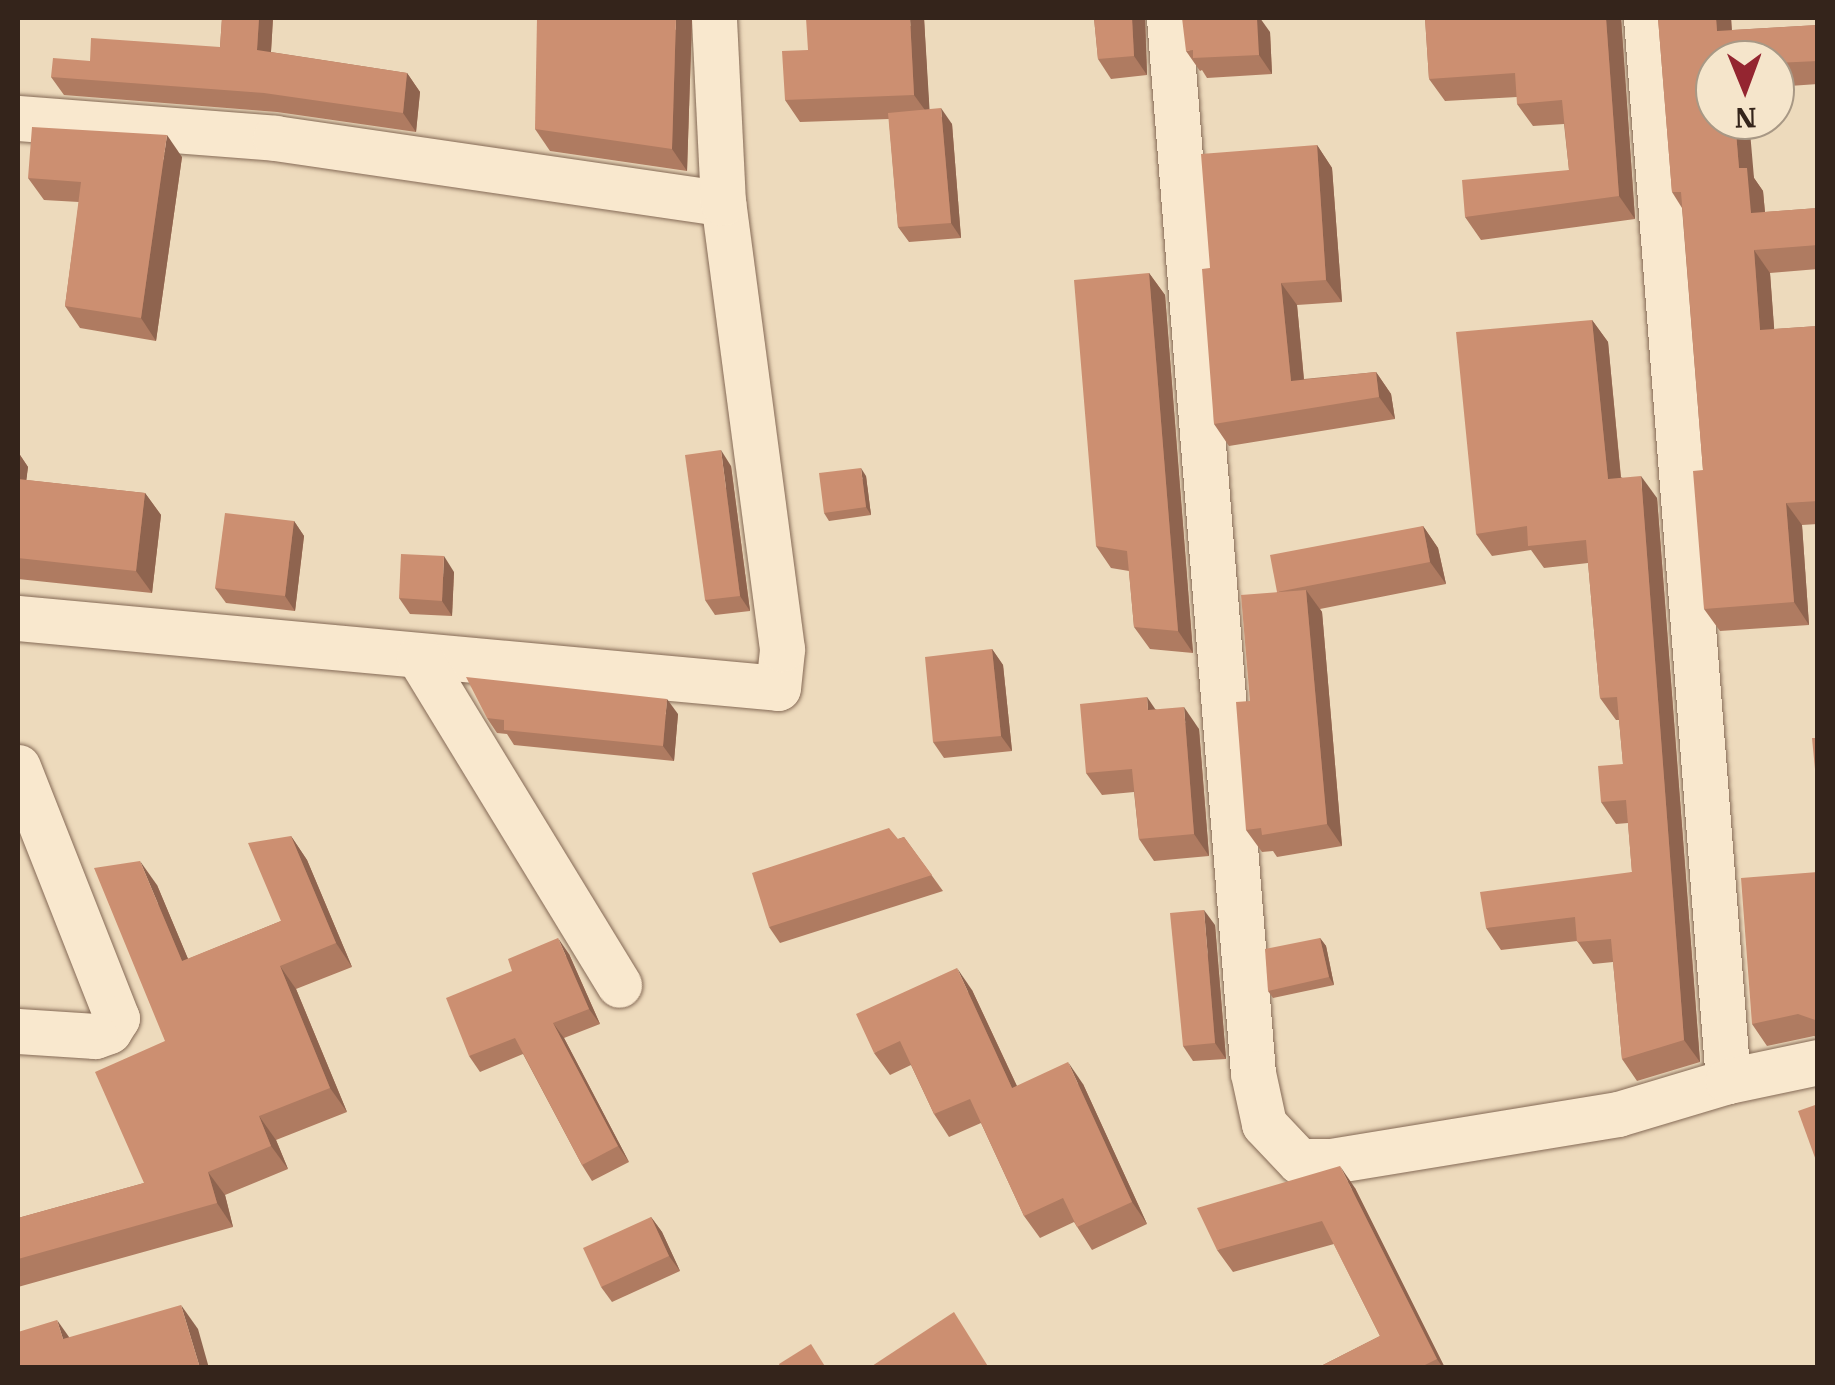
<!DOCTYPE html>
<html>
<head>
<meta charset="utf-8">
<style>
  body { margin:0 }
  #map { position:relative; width:1835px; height:1385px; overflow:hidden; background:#eddabc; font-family:"IBM Plex Serif",serif }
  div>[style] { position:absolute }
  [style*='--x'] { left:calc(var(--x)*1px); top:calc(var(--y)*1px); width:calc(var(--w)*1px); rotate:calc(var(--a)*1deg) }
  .roads { filter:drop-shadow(0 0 2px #856a56) drop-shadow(0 0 2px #856a56) }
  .minor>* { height:45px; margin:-22.5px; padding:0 22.5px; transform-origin:22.5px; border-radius:22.5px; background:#f9e8ce }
  .wall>* { inset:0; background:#af7b61 }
  .shaded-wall>* { inset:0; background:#8f644f }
  .building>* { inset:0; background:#cc8f71 }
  span { translate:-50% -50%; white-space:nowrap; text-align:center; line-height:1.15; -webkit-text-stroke:8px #f5e5cb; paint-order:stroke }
  .frame { position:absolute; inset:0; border:20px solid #34241b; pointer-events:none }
  .north { position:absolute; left:1695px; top:40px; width:100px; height:100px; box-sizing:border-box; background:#f5e5cb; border:2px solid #a89885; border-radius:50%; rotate:179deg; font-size:28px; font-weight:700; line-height:40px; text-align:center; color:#34241b }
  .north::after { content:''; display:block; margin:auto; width:35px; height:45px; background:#942530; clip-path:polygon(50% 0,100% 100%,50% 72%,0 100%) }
</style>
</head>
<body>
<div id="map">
  <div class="roads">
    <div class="minor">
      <i style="--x:1169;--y:18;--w:1058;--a:85.45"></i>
      <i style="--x:1253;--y:1073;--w:52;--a:77.8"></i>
      <i style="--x:1264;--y:1124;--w:51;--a:46.6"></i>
      <i style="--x:1299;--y:1161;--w:32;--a:0"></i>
      <i style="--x:1331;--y:1161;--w:291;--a:-9.3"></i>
      <i style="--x:1618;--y:1114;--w:115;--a:-16.7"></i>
      <i style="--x:1646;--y:18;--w:1066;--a:85.59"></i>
      <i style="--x:1728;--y:1081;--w:92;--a:-11.9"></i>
      <i style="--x:18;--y:118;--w:258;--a:4.4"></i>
      <i style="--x:275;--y:138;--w:453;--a:8.3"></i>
      <i style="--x:18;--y:618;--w:763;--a:5.26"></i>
      <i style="--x:778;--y:688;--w:39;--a:-84"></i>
      <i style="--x:782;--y:649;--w:450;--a:-97.5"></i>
      <i style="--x:723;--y:203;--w:185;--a:-92.8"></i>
      <i style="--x:419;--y:657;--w:384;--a:58.6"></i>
      <i style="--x:18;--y:767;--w:270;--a:68.5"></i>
      <i style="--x:117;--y:1018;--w:15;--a:122"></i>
      <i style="--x:109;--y:1031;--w:15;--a:160"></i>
      <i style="--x:95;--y:1036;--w:77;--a:-176.3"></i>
    </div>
  </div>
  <div class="wall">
    <i style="clip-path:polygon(222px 18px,273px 18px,271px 52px,407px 73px,420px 92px,416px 132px,277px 112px,64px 95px,51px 77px,90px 61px,220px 47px)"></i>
    <i style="clip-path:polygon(692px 18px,687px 171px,550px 151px,535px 129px)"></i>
    <i style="clip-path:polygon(924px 18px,929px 109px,952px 124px,961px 238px,909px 242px,898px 227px,889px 119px,800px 122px,785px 100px)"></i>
    <i style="clip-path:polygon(1094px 18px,1145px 18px,1147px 75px,1111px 79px,1098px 59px)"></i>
    <i style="clip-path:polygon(1425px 18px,1621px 18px,1635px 219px,1481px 240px,1465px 217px,1569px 170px,1564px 124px,1533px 126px,1517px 104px,1517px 97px,1445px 101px,1429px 79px)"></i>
    <i style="clip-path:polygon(1658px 18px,1731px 18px,1732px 30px,1818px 25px,1818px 84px,1775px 87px,1775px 60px,1715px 60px,1754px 178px,1763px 191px,1765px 212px,1818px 208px,1818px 269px,1770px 273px,1774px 329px,1818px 326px,1818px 524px,1802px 525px,1809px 625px,1720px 631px,1704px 609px,1703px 470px,1682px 208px,1672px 192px)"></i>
    <i style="clip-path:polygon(1270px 32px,1272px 74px,1207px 78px,1202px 70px,1200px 71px,1186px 51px)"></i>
    <i style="clip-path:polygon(1317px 145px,1332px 168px,1342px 302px,1297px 305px,1304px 379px,1376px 372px,1391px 394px,1395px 419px,1229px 446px,1214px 424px,1210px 268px)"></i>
    <i style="clip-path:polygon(182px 157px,156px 341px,80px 328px,65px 306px,79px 202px,44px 200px,28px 178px)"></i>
    <i style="clip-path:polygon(1149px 273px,1165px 295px,1193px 653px,1150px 649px,1134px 627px,1129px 571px,1111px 568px,1096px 546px)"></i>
    <i style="clip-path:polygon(1592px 320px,1608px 342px,1621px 477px,1657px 498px,1700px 1062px,1637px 1081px,1622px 1059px,1613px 962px,1593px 964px,1577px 941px,1501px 950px,1486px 928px,1632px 872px,1628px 823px,1616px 824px,1601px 802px,1623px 764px,1619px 720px,1616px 720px,1600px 698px,1588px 563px,1544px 568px,1531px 550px,1492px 556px,1476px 534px)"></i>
    <i style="clip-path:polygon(18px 452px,28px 467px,26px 480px,145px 493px,161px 515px,152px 593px,18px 579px)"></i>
    <i style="clip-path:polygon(731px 466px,750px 611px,715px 615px,705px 600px)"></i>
    <i style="clip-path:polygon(866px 476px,871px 515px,829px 521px,824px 513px)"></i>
    <i style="clip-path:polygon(294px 521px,304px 536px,295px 611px,226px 603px,215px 588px)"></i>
    <i style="clip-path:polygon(1423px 526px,1438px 548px,1446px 584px,1320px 609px,1322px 612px,1342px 846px,1277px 857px,1273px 851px,1262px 852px,1246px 830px,1250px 701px,1277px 592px)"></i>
    <i style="clip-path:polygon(454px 572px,452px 616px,410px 614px,399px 598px)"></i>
    <i style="clip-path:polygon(992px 649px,1003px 665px,1012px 751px,944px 758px,933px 742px)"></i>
    <i style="clip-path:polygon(1155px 709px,1199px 729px,1209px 856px,1154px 861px,1139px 839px,1134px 792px,1102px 795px,1086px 773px)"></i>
    <i style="clip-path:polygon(678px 714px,674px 761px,514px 745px,507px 734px,497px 733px,487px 718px)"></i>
    <i style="clip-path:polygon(291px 836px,307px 860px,352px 967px,296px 989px,347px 1112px,276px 1140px,288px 1169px,225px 1195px,233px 1227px,18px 1287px,18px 1218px,144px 1183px,165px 1041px,157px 885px,188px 959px,281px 921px)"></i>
    <i style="clip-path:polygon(904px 837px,943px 891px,780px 943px,769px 927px,898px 839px)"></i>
    <i style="clip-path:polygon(1818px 872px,1818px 1038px,1814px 1036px,1767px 1046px,1752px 1024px)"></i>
    <i style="clip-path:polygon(1215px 925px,1226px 1059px,1193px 1061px,1183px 1046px)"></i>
    <i style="clip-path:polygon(1320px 938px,1326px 946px,1334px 985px,1273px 998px,1268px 991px)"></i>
    <i style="clip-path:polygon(569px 954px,600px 1024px,564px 1038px,629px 1162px,592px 1181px,582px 1165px,523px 1054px,480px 1072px,469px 1056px)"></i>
    <i style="clip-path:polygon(972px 990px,1017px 1086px,1083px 1084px,1147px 1224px,1092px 1250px,1074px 1222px,1040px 1238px,1024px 1216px,981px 1123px,949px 1137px,934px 1114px,911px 1065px,890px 1075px,874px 1053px)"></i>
    <i style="clip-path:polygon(1355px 1188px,1445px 1368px,1317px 1368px,1380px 1336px,1334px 1244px,1233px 1272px,1217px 1250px)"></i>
    <i style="clip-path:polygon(651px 1217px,662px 1232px,680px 1271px,612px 1302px,601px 1287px)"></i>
  </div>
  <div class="shaded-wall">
    <i style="clip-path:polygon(259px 18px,273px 18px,270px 68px,257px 50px)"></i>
    <i style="clip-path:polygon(676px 18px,692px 18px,687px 171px,672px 149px)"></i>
    <i style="clip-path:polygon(910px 18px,924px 18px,930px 117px,914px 95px)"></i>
    <i style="clip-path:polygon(1132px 18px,1145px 18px,1147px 75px,1134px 56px)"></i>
    <i style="clip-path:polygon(1251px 18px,1260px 18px,1270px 32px,1272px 74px,1259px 55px)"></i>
    <i style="clip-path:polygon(1606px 18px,1621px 18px,1635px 219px,1619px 196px)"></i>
    <i style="clip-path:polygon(1716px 18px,1731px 18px,1733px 54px,1717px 31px)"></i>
    <i style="clip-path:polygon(407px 73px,420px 92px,416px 132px,403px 113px)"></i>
    <i style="clip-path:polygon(941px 108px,952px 124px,961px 238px,951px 223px)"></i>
    <i style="clip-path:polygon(1735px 120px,1749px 120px,1754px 178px,1763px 191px,1767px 235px,1751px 213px,1739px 168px)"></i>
    <i style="clip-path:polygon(167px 135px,182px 157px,156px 341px,141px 318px)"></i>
    <i style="clip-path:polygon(1317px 145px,1332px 168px,1342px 302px,1326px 280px)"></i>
    <i style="clip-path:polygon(1754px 250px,1770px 273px,1776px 353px,1760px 330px)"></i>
    <i style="clip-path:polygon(1149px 273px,1165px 295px,1193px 653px,1178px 631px)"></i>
    <i style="clip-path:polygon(1281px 283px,1297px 305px,1306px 403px,1291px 381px)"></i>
    <i style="clip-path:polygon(1592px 320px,1608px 342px,1623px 501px,1608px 479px)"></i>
    <i style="clip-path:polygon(1376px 372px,1391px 394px,1395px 419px,1379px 397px)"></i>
    <i style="clip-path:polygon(721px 450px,731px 466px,750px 611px,740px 596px)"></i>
    <i style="clip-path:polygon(18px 452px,28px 467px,24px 500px,18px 490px)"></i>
    <i style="clip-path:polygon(861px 468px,866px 476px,871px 515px,866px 507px)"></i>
    <i style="clip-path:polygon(1641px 476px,1657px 498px,1700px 1062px,1684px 1040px)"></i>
    <i style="clip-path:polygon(145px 493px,161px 515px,152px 593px,136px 571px)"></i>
    <i style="clip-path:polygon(1786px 503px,1802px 525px,1809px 625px,1794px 602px)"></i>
    <i style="clip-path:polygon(294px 521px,304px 536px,295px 611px,285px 596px)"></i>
    <i style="clip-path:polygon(1423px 526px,1438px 548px,1446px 584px,1430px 562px)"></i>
    <i style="clip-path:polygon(444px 556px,454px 572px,452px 616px,442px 601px)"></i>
    <i style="clip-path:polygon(1306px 590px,1322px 612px,1342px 846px,1327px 824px)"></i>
    <i style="clip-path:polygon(992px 649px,1003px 665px,1012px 751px,1001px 736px)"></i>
    <i style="clip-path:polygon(1147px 697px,1162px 719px,1148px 710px)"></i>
    <i style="clip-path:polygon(667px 699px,678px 714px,674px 761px,663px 746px)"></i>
    <i style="clip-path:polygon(1184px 707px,1199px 729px,1209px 856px,1194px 834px)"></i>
    <i style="clip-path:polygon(291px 836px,307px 860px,352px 967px,336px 943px)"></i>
    <i style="clip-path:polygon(140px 861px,157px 885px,199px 985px,182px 961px)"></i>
    <i style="clip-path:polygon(1204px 910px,1215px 925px,1226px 1059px,1215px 1043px)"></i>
    <i style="clip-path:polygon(558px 938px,569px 954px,600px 1024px,589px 1009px)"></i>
    <i style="clip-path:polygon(1320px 938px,1326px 946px,1334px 985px,1329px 977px)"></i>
    <i style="clip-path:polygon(280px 966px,296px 989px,347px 1112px,330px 1088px)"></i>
    <i style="clip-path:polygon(957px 968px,972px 990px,1028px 1110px,1012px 1088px)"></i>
    <i style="clip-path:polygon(553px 1023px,564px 1038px,629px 1162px,618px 1146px)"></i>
    <i style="clip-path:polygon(1068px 1062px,1083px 1084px,1147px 1224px,1132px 1202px)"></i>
    <i style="clip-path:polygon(259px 1116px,276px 1140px,288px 1169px,271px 1146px)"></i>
    <i style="clip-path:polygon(1340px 1166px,1355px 1188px,1445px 1368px,1443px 1368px,1437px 1359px)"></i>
    <i style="clip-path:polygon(208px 1172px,225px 1195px,233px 1227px,217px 1203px)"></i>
    <i style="clip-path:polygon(651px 1217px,662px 1232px,680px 1271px,669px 1256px)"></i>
    <i style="clip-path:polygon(181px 1305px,198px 1329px,209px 1368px,200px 1368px)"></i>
    <i style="clip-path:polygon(57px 1320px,74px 1344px,63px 1339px)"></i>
  </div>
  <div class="building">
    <i style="clip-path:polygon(222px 18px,259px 18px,257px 50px,407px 73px,403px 113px,264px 93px,51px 77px,53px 58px,90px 61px,91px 38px,220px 47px)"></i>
    <i style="clip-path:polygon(537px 18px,676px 18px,672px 149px,535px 129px)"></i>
    <i style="clip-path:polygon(806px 18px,910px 18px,914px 95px,785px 100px,782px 51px,808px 50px)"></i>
    <i style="clip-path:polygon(1094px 18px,1132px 18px,1134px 56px,1098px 59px)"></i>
    <i style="clip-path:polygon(1182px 18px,1257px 18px,1259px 55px,1193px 58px,1193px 50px,1186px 51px)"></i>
    <i style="clip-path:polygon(1425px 18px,1606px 18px,1619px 196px,1465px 217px,1462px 180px,1569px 170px,1562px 100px,1517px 104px,1515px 73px,1429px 79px)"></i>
    <i style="clip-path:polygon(1658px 18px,1716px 18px,1717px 31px,1818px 25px,1818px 61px,1775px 63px,1775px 60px,1715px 60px,1715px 120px,1735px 120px,1739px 168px,1747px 168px,1751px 213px,1818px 208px,1818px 245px,1754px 250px,1760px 330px,1818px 326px,1818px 501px,1786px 503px,1794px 602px,1704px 609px,1693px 471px,1703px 470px,1681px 192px,1672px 192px)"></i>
    <i style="clip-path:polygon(941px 108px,951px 223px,898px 227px,888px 113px)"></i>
    <i style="clip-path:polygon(32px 127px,167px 135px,141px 318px,65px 306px,81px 182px,28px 178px)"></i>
    <i style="clip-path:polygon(1317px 145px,1326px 280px,1281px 283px,1291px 381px,1376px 372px,1379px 397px,1214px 424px,1202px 269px,1210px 268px,1201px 154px)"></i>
    <i style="clip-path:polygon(1149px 273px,1178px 631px,1134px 627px,1127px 551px,1096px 546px,1074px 280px)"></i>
    <i style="clip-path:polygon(1592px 320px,1608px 479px,1641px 476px,1684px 1040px,1622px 1059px,1611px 939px,1577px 942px,1575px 917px,1486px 928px,1480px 892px,1632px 872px,1626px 800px,1601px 802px,1598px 766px,1623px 764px,1617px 697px,1600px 698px,1586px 540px,1528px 546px,1527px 526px,1476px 534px,1456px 332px)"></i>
    <i style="clip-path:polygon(721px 450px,740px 596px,705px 600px,685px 455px)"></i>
    <i style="clip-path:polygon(861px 468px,866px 507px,824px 513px,819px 473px)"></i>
    <i style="clip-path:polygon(18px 479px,145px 493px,136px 571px,18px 558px)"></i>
    <i style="clip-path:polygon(225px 513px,294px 521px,285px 596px,215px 588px)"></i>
    <i style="clip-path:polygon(1423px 526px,1430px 562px,1277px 592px,1270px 555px)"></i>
    <i style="clip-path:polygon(401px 554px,444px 556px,442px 601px,399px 598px)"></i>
    <i style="clip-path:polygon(1306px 590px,1327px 824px,1262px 835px,1261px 828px,1246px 830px,1236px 702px,1250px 701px,1241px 595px)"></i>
    <i style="clip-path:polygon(992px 649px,1001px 736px,933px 742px,925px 657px)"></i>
    <i style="clip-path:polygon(466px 677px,667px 699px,663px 746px,504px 730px,504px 720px,487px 718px)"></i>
    <i style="clip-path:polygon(1147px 697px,1148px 710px,1184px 707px,1194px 834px,1139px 839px,1132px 769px,1086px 773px,1080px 704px)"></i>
    <i style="clip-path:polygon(1812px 738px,1818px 738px,1818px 800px)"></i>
    <i style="clip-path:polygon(889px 828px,898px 839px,904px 837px,932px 875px,769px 927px,752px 873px)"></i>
    <i style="clip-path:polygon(291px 836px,336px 943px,280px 966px,330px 1088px,259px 1116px,271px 1146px,208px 1172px,217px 1203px,18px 1259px,18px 1218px,144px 1183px,95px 1072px,165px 1041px,94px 868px,140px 861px,182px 961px,281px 921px,248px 843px)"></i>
    <i style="clip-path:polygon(1818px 872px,1818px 1021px,1798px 1014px,1752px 1024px,1741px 878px)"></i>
    <i style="clip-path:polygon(1204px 910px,1215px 1043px,1183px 1046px,1170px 913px)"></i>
    <i style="clip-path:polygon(558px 938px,589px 1009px,553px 1023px,618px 1146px,582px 1165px,515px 1038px,469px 1056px,446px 998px,512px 971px,508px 959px)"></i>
    <i style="clip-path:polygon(1320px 938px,1329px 977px,1268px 991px,1265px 949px)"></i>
    <i style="clip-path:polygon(957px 968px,1012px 1088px,1068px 1062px,1132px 1202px,1077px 1227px,1063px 1198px,1024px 1216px,970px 1099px,934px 1114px,900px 1041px,874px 1053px,856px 1014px)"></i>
    <i style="clip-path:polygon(1818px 1104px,1818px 1166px,1798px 1111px)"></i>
    <i style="clip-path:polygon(1340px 1166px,1437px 1359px,1419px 1368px,1317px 1368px,1380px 1336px,1322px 1221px,1217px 1250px,1197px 1208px)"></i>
    <i style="clip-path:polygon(651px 1217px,669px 1256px,601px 1287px,583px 1248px)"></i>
    <i style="clip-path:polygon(181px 1305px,200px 1368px,18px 1368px,18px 1332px,57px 1320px,63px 1339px)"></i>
    <i style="clip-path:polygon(954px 1312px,989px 1368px,869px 1368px)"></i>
    <i style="clip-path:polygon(811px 1344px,826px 1368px,781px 1368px,779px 1364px)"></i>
  </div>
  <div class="frame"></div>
  <div class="north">N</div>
</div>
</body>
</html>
